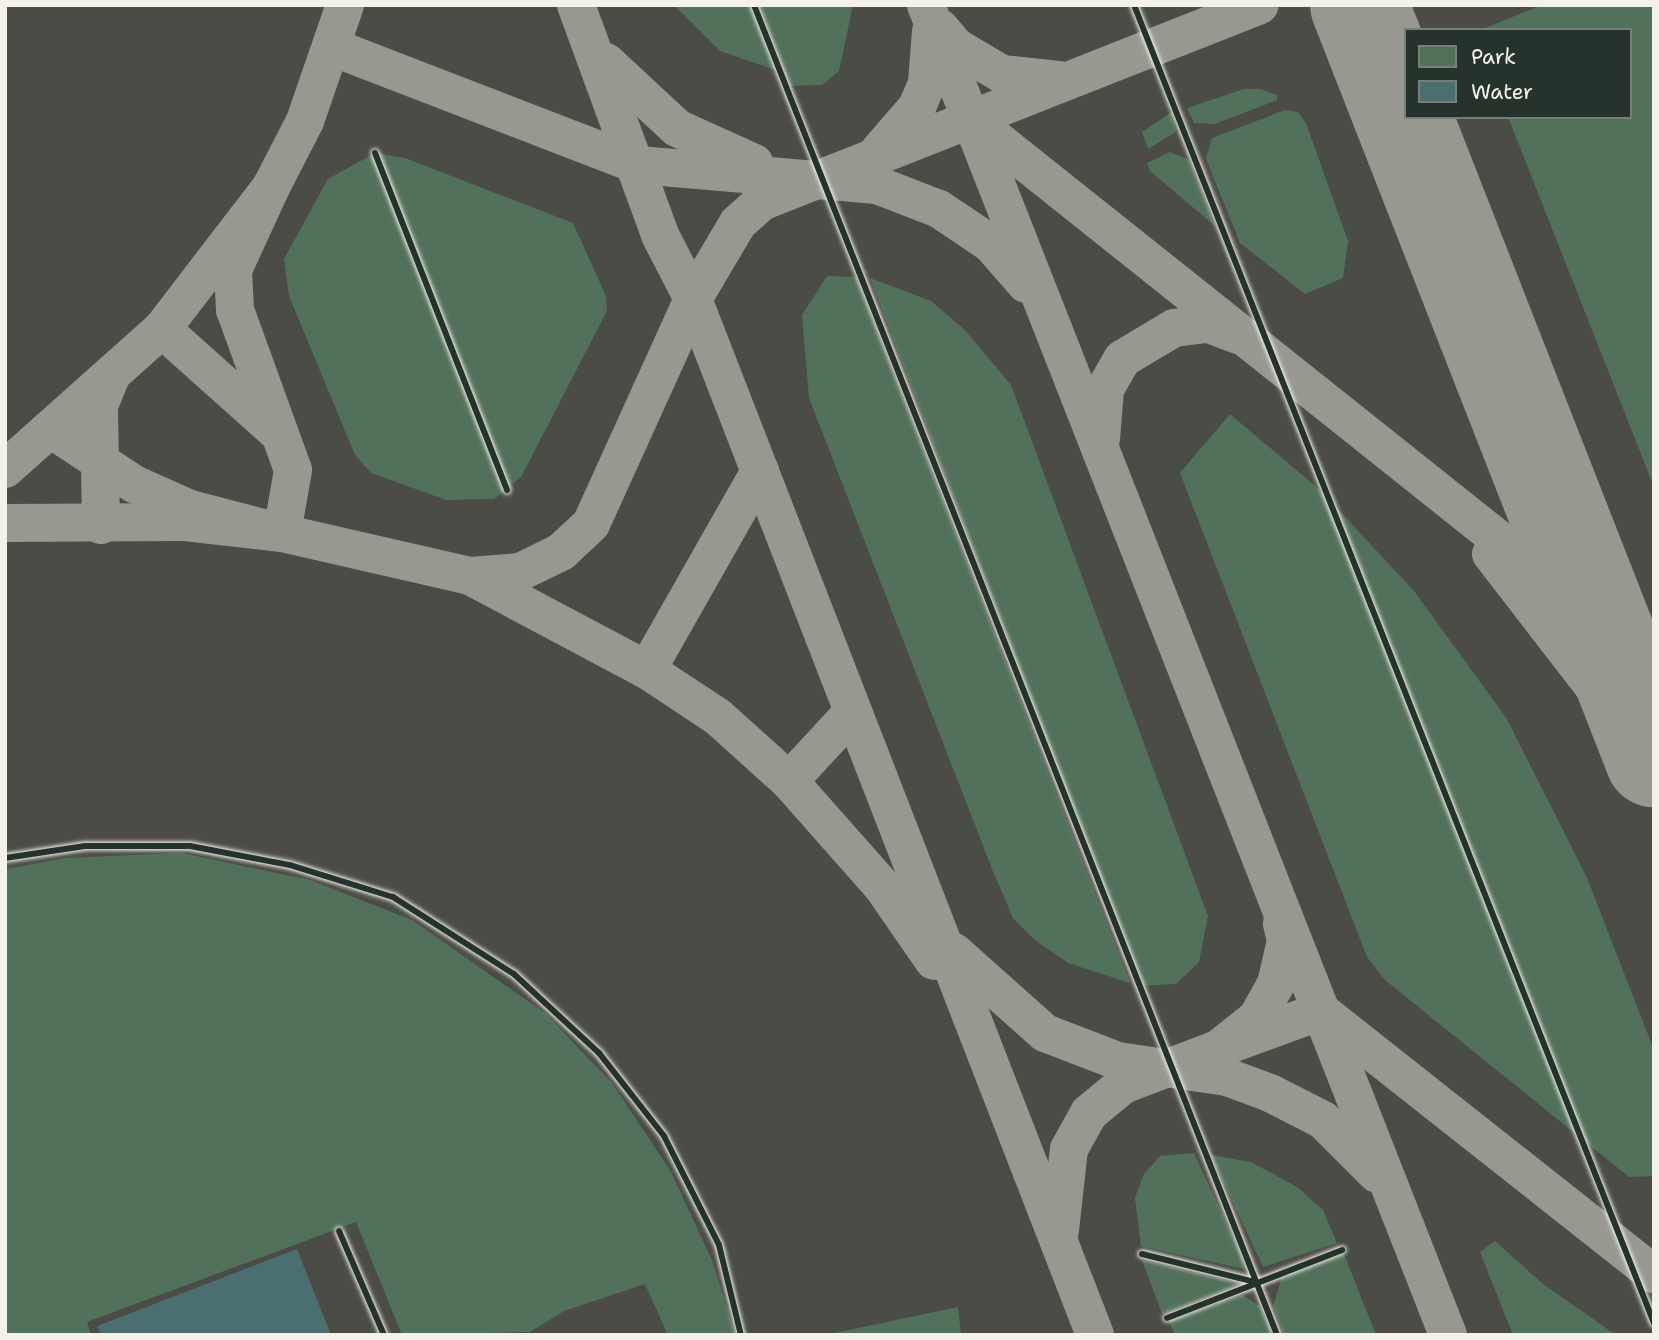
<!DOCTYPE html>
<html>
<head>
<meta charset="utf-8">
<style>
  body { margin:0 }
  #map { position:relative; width:1659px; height:1340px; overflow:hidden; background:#3a4039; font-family:"Shantell Sans",sans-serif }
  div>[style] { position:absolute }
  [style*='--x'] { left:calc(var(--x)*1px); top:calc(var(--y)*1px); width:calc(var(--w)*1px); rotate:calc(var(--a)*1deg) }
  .built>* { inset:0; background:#4b4c45 }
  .green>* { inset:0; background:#52715a }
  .water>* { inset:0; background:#4b6e70 }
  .taxiway>* { height:38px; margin:-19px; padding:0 19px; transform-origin:19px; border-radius:19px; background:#979890 }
  .runway>* { height:98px; margin:-49px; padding:0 49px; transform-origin:49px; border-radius:49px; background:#979890 }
  .roads { filter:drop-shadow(0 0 2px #f4f1e8) drop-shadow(0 0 2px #f4f1e8) }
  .lane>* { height:6px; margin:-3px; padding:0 3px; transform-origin:3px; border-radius:3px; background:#26332d }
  span { translate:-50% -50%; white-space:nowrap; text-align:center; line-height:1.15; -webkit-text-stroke:7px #26332d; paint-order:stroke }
  .frame { position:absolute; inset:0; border:7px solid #f4f1e8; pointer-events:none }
  .legend { position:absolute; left:1404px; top:28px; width:228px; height:91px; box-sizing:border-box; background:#26332d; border:2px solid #787f78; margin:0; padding:9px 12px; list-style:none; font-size:21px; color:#f4f1e8 }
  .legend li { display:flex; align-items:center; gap:14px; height:35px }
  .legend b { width:35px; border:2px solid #787f78 }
</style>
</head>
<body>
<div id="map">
  <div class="built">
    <i style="clip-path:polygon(evenodd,5px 5px,1654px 5px,1654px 1335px,5px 1335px,5px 5px,1405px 30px,1629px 30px,1629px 117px,1405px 117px,1405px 30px)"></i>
  </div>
  <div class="green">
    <i style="clip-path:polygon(674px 5px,750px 5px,776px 70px,720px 51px)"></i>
    <i style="clip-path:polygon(759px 5px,853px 5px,839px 71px,822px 85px,790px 86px)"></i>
    <i style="clip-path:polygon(1542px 5px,1654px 5px,1654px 487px,1508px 117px,1629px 117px,1629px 30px,1480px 30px)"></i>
    <i style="clip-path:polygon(1244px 89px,1261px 89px,1277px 95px,1277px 100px,1215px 124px,1194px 123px,1187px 108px)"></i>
    <i style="clip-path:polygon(1285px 110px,1298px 112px,1306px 123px,1348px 241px,1343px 278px,1305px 294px,1240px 243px,1206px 159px,1212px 138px)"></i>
    <i style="clip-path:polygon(1172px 112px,1176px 132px,1148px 149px,1142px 132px)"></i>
    <i style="clip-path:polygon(1170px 152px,1189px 160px,1215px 226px,1150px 171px,1147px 163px)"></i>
    <i style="clip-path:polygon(375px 153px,405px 158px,573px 223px,606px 296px,607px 311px,521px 477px,494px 499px,446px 500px,371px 473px,355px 455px,289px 296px,284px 259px,328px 179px)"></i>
    <i style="clip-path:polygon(827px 276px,856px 277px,1130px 983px,1068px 963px,1035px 940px,1013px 918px,994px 874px,809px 398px,802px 315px)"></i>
    <i style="clip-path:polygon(870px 278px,931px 301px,965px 330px,1011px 385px,1208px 916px,1199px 962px,1176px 984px,1140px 986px)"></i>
    <i style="clip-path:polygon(1230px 414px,1320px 490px,1414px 591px,1507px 719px,1587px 878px,1654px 1050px,1654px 1176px,1629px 1177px,1385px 980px,1367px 957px,1180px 473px)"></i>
    <i style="clip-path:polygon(181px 853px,310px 880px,412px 920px,545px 1013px,612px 1083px,670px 1170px,712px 1260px,735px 1334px,668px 1335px,645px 1284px,564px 1311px,530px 1332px,402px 1335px,356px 1222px,87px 1322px,91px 1335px,5px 1335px,5px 869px,66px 858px)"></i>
    <i style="clip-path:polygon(1194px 1153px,1243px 1259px,1244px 1269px,1141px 1246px,1135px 1198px,1144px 1174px,1160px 1156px)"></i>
    <i style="clip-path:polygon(1211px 1155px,1251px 1162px,1297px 1187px,1323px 1210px,1337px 1243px,1263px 1267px)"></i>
    <i style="clip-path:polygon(1495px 1241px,1543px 1284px,1616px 1335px,1513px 1335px,1480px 1252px)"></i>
    <i style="clip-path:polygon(1344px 1254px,1376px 1335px,1284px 1335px,1273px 1306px,1282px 1277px)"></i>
    <i style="clip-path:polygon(1142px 1260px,1240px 1284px,1162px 1314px)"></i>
    <i style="clip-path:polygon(1243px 1295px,1261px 1307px,1272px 1335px,1175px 1335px,1169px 1321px)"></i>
    <i style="clip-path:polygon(958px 1307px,961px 1335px,825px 1335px)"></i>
  </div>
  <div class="water">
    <i style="clip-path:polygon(297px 1249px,331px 1335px,101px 1335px,97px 1326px)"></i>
  </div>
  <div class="taxiway">
    <i style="--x:576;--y:5;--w:245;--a:69.9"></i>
    <i style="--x:660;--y:235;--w:72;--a:62.7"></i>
    <i style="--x:693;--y:299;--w:1111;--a:68.79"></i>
    <i style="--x:926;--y:5;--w:1429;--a:68.57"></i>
    <i style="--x:940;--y:28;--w:25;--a:50"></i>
    <i style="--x:956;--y:47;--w:53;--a:30.4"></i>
    <i style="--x:1002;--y:74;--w:57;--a:6"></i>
    <i style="--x:332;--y:47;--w:328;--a:21.1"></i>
    <i style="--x:638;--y:165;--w:240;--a:4.8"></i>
    <i style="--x:877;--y:185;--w:66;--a:21.2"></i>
    <i style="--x:939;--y:209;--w:63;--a:33.9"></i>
    <i style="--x:991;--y:244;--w:53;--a:48.8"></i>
    <i style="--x:606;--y:62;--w:97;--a:42.9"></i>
    <i style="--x:677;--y:128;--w:85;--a:24.4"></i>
    <i style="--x:972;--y:120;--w:872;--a:38.53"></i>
    <i style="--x:880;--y:150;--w:57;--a:-49.3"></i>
    <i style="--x:917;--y:107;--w:26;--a:-67"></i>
    <i style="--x:927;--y:83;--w:52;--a:-85.6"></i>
    <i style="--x:162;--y:329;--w:152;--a:41.8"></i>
    <i style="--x:52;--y:430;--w:98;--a:33.4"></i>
    <i style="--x:134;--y:484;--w:61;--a:24.1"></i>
    <i style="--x:190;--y:509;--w:95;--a:14.6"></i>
    <i style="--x:282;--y:533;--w:64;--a:-80.1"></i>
    <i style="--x:293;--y:470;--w:170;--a:-109.9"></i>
    <i style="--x:235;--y:310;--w:40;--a:-92.9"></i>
    <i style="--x:233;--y:270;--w:91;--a:-65.4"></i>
    <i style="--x:1101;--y:439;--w:50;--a:-85.4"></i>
    <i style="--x:1105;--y:389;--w:34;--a:-60"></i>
    <i style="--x:1122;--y:359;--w:61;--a:-30.8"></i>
    <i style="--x:1174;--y:328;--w:35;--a:-7"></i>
    <i style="--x:1209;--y:324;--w:31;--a:21"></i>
    <i style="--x:5;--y:469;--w:210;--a:-41.7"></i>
    <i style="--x:162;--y:329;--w:179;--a:-52.5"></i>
    <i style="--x:271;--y:187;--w:74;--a:-62.7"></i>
    <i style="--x:305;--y:121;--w:123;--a:-71"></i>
    <i style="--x:5;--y:523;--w:180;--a:-0.3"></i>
    <i style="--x:185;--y:522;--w:98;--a:6.5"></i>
    <i style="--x:282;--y:533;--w:193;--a:12.9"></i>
    <i style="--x:470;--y:576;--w:200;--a:28"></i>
    <i style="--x:647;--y:670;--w:85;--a:33.5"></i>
    <i style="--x:718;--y:717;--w:96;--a:42"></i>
    <i style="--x:789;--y:781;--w:140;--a:48.5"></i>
    <i style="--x:882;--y:886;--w:91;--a:55.3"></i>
    <i style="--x:101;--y:525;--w:119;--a:-91"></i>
    <i style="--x:99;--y:406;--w:31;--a:-68"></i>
    <i style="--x:1491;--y:554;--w:167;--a:52.3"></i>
    <i style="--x:1593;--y:686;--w:119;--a:59.1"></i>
    <i style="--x:470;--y:576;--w:50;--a:-4.6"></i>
    <i style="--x:520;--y:572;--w:46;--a:-26"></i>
    <i style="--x:561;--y:552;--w:41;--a:-43"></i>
    <i style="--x:591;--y:524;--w:247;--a:-65.6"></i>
    <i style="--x:693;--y:299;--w:88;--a:-59.4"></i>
    <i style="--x:738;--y:223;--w:31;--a:-42"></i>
    <i style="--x:761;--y:202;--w:536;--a:-21.54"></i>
    <i style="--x:647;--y:670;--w:229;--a:-60.4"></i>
    <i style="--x:789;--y:781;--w:94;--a:-47.2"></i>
    <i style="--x:954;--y:952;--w:122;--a:41.7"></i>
    <i style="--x:1045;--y:1033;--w:78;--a:21"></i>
    <i style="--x:1118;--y:1061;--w:110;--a:8.4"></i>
    <i style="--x:1227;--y:1077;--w:46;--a:20.4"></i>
    <i style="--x:1270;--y:1093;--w:59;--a:27"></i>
    <i style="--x:1323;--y:1120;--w:76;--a:45"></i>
    <i style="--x:1322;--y:1012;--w:423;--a:38.3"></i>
    <i style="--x:1234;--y:1043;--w:93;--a:-20.2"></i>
    <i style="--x:1060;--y:1230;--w:81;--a:-83.7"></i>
    <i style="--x:1069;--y:1149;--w:41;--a:-60.9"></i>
    <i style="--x:1089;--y:1113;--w:44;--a:-39.5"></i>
    <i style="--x:1123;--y:1085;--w:102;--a:-20.8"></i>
    <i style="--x:1218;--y:1049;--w:50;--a:-38.5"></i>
    <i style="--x:1257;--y:1018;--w:39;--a:-61"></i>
    <i style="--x:1276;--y:984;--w:44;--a:-76.9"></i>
    <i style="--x:1286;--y:941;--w:18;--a:-103"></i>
  </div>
  <div class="runway">
    <i style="--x:1359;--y:5;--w:809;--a:68.61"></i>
  </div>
  <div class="roads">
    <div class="lane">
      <i style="--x:754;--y:5;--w:1429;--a:68.53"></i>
      <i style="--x:1134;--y:5;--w:1417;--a:68.47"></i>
      <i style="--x:375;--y:153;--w:362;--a:68.6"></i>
      <i style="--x:5;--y:858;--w:81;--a:-8.5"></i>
      <i style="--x:85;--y:846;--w:105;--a:0"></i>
      <i style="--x:190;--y:846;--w:102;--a:10.8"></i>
      <i style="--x:290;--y:865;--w:108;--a:17.3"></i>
      <i style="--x:393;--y:897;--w:143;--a:32.5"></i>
      <i style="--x:514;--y:974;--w:116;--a:42.9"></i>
      <i style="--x:599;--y:1053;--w:105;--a:51.9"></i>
      <i style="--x:664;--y:1136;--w:122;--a:63.2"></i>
      <i style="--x:719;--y:1245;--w:93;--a:76.3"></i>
      <i style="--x:339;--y:1231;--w:113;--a:66.6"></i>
      <i style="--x:1142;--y:1254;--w:116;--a:13.9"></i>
      <i style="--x:1167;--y:1318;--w:188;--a:-21.2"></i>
    </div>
  </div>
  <div class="frame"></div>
  <ul class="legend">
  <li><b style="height:19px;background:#52715a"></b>Park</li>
  <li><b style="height:19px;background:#4b6e70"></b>Water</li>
  </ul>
</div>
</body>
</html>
